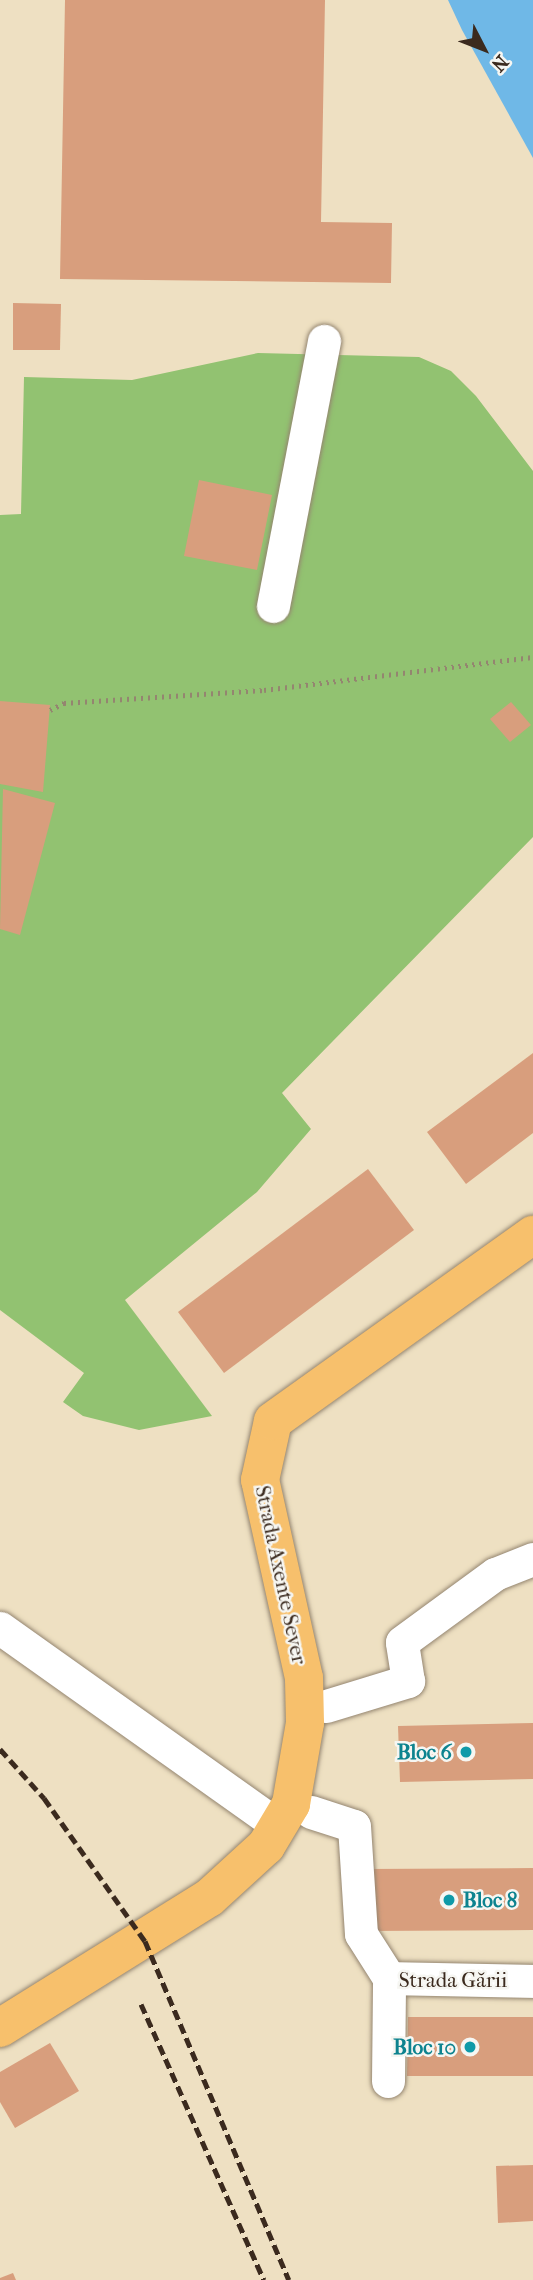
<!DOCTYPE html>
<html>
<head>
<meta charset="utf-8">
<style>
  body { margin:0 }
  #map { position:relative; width:533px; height:2280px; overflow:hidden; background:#eee0c2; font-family:"IM FELL French Canon",serif }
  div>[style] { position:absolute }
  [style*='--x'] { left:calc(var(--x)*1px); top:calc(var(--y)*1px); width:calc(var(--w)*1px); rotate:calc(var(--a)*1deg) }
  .green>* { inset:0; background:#92c271 }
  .water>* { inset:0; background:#6fb8e7 }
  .building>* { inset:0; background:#d89e7d }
  .path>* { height:4.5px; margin-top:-2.25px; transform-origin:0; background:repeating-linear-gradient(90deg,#948570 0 2px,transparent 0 7px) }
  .roads { filter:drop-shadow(0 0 2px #948570) drop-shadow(0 0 2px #948570) }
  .minor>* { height:33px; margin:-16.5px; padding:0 16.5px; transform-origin:16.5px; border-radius:16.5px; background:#fff }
  .major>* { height:38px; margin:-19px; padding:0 19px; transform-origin:19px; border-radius:19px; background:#f7c06c }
  .rail>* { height:5px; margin-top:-2.5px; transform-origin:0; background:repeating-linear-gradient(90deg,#3b2a1e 0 10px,transparent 0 15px) }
  .dots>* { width:19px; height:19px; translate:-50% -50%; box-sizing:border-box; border:4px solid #f6f6f2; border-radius:50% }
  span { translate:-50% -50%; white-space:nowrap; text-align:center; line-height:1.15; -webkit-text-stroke:5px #f6f6f2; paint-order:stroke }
  .street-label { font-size:21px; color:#3b2a1e }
  .culture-label { font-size:21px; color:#0d838f; font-weight:700 }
  .right { translate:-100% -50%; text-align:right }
  .left { translate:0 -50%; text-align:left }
  .north { position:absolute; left:449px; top:14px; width:70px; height:70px; -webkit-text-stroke:5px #f6f6f2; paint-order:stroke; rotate:132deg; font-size:19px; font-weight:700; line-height:28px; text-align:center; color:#3b2a1e }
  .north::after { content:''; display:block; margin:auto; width:24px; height:32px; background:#3b2a1e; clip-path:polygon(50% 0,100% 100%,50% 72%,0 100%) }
</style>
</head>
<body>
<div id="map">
  <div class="green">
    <i style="clip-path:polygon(258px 353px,419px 357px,451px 371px,476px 396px,533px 471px,533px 837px,282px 1093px,311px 1129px,257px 1192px,125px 1300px,212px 1416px,139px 1430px,83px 1416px,63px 1402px,84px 1373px,0 1310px,0 515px,21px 514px,24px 377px,132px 380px)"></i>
  </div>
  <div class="water">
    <i style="clip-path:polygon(448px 0,533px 0,533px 158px,462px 30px)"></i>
  </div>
  <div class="building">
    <i style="clip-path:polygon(65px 0,325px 0,321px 222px,392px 223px,391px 283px,60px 279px)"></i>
    <i style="clip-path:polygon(13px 303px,61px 304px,60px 350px,13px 350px)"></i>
    <i style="clip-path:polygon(199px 480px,272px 495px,257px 570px,184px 556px)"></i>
    <i style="clip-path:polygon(0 701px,50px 705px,43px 792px,0 784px)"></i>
    <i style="clip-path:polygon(511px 702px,531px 725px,510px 742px,490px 719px)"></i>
    <i style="clip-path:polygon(3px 789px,55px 803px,20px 935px,0 929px)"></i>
    <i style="clip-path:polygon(533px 1053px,533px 1133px,466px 1184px,427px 1132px)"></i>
    <i style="clip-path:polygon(368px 1169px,414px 1230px,224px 1373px,178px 1312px)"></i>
    <i style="clip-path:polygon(533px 1723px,533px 1779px,400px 1782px,398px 1726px)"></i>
    <i style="clip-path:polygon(533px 1868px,533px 1930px,365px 1931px,365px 1869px)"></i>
    <i style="clip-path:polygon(408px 2017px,533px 2017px,533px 2076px,407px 2076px)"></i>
    <i style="clip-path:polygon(50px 2043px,79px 2091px,15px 2128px,0 2102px,0 2072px)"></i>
    <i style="clip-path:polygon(533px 2165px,533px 2221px,498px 2223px,496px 2166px)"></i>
    <i style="clip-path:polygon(13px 2273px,16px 2280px,0 2280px,0 2278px)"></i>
  </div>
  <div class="path">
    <i style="--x:50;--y:710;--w:16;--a:-27"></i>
    <i style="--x:64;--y:703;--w:200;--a:-3.7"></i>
    <i style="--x:264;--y:690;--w:271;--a:-7"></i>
  </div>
  <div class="roads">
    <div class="minor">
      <i style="--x:273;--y:606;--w:270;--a:-79.1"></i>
      <i style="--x:0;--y:1628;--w:342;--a:35.4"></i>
      <i style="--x:326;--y:1706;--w:86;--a:-17"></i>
      <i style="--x:408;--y:1681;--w:39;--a:-99"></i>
      <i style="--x:402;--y:1642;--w:115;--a:-36.2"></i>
      <i style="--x:495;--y:1574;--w:41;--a:-21.5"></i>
      <i style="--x:311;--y:1812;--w:45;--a:18"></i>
      <i style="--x:354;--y:1826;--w:108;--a:86.3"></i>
      <i style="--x:361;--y:1934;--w:52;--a:57.5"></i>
      <i style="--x:388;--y:2081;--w:103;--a:-89.4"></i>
      <i style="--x:389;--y:1978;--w:144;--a:1.2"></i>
    </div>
    <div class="major">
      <i style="--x:0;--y:2028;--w:246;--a:-31.9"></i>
      <i style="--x:209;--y:1898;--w:77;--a:-42.4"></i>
      <i style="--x:266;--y:1846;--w:49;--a:-59.2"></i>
      <i style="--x:291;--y:1804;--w:82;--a:-80.2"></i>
      <i style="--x:305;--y:1723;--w:45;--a:-91.3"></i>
      <i style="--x:304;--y:1678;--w:203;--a:-102.5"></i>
      <i style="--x:260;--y:1480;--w:60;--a:-77.6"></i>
      <i style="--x:273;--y:1421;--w:320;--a:-35.6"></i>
    </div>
  </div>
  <div class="rail">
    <i style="--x:0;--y:1749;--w:66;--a:48.1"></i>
    <i style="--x:44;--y:1798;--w:175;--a:54.8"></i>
    <i style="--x:145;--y:1941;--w:368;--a:67"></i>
    <i style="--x:141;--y:2004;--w:302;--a:66"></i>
  </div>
  <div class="dots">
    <i style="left:466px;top:1752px;background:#0f9aa8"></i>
    <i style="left:449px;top:1900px;background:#0f9aa8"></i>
    <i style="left:470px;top:2047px;background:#0f9aa8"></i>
  </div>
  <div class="street-label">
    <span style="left:281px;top:1575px;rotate:78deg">Strada Axente Sever</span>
    <span style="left:453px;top:1980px">Strada Gării</span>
  </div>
  <div class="culture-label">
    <span class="right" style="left:452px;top:1752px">Bloc 6</span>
    <span class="left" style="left:463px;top:1900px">Bloc 8</span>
    <span class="right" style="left:456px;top:2047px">Bloc 10</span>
  </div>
  <div class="north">N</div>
</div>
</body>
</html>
